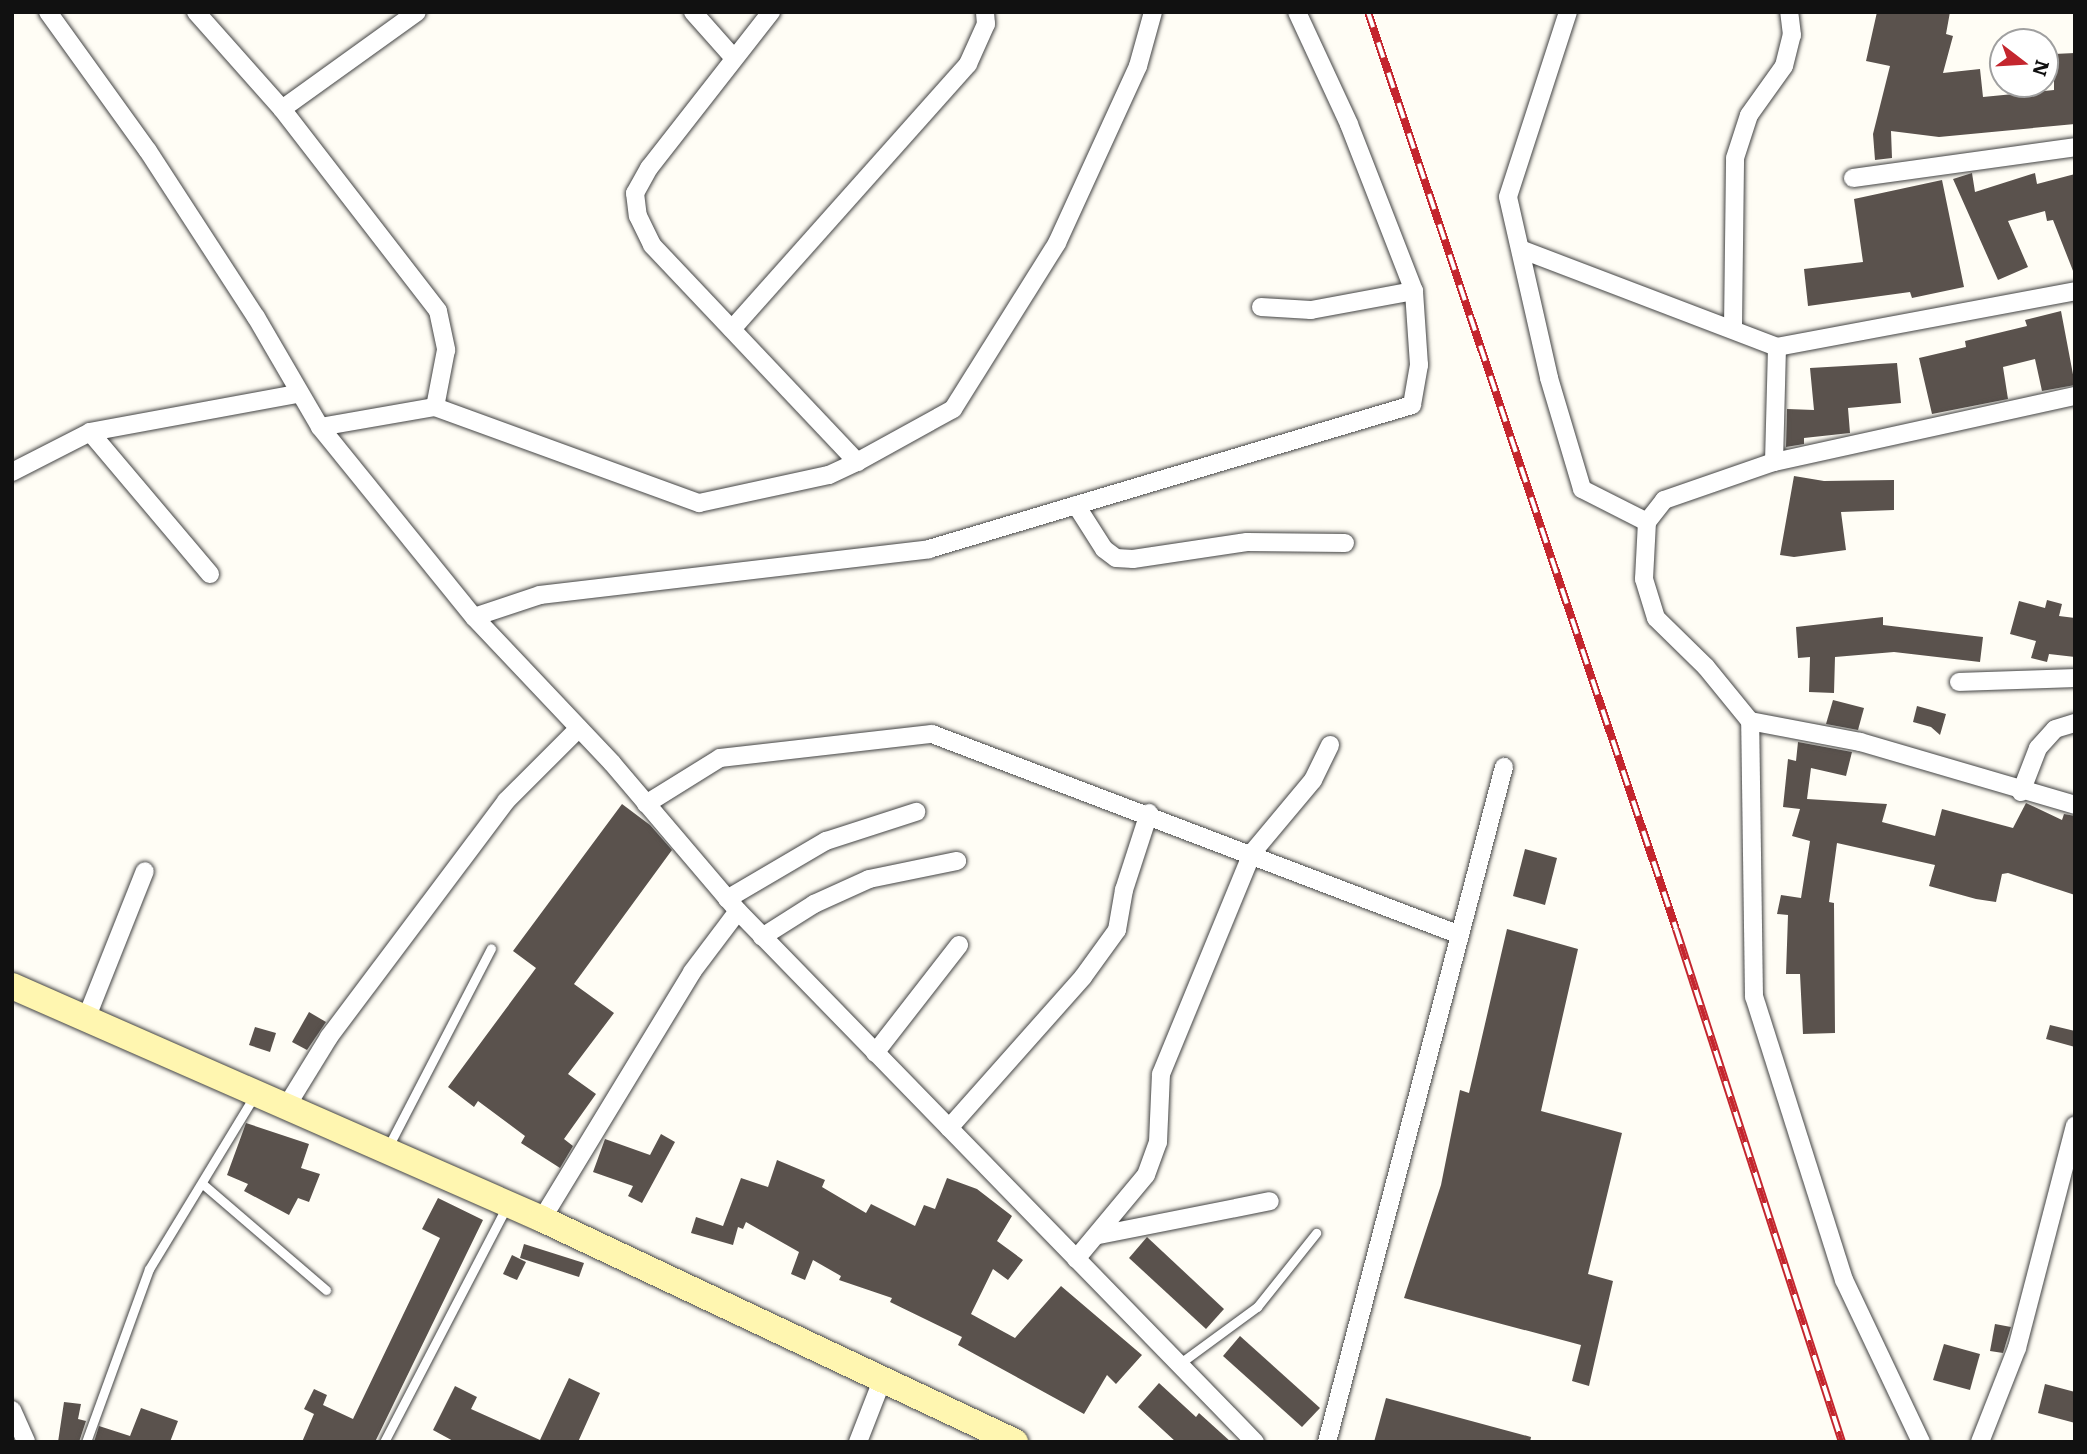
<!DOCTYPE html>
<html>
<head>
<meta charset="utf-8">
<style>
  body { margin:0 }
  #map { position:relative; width:2087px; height:1454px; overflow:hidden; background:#fffdf5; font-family:Literata,serif }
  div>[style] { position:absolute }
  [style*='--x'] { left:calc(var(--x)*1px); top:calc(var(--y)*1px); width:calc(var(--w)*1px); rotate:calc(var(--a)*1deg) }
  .building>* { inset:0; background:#5a524d }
  .roads { filter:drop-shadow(0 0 2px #444) drop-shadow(0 0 2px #444) }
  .lane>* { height:9px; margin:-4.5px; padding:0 4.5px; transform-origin:4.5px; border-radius:4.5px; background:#fff }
  .street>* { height:18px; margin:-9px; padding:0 9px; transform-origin:9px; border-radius:9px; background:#fff }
  .secondary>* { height:26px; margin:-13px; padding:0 13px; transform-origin:13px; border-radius:13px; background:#fff6b0 }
  .rail>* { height:8px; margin-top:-4px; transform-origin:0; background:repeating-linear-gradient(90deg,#fff 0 16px,#c4262e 0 32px); box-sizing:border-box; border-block:2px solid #c4262e }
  span { translate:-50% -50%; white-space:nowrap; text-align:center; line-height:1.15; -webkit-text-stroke:7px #fff; paint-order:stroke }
  .frame { position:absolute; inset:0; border:14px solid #111; pointer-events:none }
  .north { position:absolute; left:1989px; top:28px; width:70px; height:70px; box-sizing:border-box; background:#fff; border:2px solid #a0a0a0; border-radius:50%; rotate:107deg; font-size:19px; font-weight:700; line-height:28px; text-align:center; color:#111 }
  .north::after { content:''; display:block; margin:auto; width:24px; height:32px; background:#c4262e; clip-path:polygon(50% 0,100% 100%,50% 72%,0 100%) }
</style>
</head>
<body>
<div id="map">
  <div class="building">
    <i style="clip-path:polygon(1877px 12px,1950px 12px,1946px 34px,1953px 36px,1943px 73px,1980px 69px,1983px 97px,2054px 90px,2054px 54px,2075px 53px,2075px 124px,1939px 137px,1891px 131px,1892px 158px,1875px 160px,1873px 134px,1890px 66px,1866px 61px)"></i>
    <i style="clip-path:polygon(1972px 173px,1975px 192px,2035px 173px,2037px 184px,2075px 174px,2075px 276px,2053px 220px,2047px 221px,2045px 211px,2008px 221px,2028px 267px,1998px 280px,1953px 179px)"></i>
    <i style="clip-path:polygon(1942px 180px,1964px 287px,1912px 298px,1910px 292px,1808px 306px,1804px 269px,1863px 262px,1854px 199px)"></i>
    <i style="clip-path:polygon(2061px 311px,2075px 385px,2042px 391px,2035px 359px,2003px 367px,2008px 399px,1932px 414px,1919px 358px,1966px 347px,1965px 341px,2027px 326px,2025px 320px)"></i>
    <i style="clip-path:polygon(1897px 363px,1901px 403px,1848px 408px,1850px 433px,1804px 438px,1804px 444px,1786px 447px,1787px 409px,1814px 410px,1810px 368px)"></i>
    <i style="clip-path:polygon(1794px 476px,1824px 481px,1894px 480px,1894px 510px,1841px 512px,1846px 550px,1794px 557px,1780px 555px)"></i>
    <i style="clip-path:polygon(2047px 600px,2062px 604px,2059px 616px,2075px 618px,2075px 657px,2049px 654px,2047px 662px,2031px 658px,2036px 641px,2010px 634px,2019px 601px,2045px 608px)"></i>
    <i style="clip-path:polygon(1883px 617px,1883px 625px,1983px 637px,1980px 662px,1894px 652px,1835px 657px,1834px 693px,1809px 692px,1810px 657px,1798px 658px,1796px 627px)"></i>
    <i style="clip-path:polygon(1833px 700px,1864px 708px,1858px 730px,1826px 724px)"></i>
    <i style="clip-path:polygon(1917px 706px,1946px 714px,1940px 735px,1931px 727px,1913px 722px)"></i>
    <i style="clip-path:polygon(1798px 742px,1852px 752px,1846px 776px,1811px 768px,1807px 799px,1887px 804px,1882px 822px,1935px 836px,1942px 809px,2013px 828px,2026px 803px,2062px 820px,2064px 814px,2075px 816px,2075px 895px,2008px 873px,2002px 874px,1996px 902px,1976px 899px,1929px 886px,1935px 865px,1837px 843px,1829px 902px,1834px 903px,1835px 1033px,1803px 1034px,1800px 974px,1786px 974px,1788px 915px,1777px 914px,1781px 895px,1801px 898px,1810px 841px,1792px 836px,1800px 809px,1783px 807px,1788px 759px,1796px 761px)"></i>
    <i style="clip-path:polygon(622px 804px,650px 825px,672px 850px,574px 984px,614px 1013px,568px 1074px,596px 1094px,564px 1139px,573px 1146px,560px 1168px,521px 1143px,525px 1136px,478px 1101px,474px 1107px,448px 1087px,536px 968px,513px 951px)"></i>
    <i style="clip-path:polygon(1525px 849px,1557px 858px,1545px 905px,1513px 896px)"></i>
    <i style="clip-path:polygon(1507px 929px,1578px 949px,1541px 1111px,1622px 1133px,1588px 1274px,1613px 1281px,1589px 1386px,1572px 1381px,1581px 1345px,1404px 1298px,1441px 1185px,1460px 1090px,1469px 1093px)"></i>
    <i style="clip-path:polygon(309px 1012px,326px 1022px,307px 1050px,292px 1042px)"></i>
    <i style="clip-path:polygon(2050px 1025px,2075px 1031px,2075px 1047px,2046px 1039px)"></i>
    <i style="clip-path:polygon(255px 1027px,276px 1033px,270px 1052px,249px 1045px)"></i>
    <i style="clip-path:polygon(246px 1123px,309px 1144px,301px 1168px,320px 1174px,309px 1202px,298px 1198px,289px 1215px,244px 1191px,248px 1184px,227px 1175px)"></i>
    <i style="clip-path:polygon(661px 1134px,675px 1142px,642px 1203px,628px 1196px,633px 1186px,593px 1172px,605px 1139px,650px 1155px)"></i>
    <i style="clip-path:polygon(777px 1160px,825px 1180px,822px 1187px,866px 1213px,871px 1204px,915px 1226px,924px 1205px,935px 1209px,947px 1178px,977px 1189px,1012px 1216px,997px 1241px,1023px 1260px,1008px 1280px,993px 1269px,971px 1314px,1015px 1338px,1061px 1286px,1142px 1355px,1116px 1384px,1107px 1375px,1084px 1414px,958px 1345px,962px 1337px,890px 1302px,892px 1298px,839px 1280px,841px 1276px,813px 1260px,805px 1280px,791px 1274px,799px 1252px,746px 1222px,743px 1229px,738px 1227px,733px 1245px,691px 1233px,696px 1217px,723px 1226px,741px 1178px,768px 1187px)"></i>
    <i style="clip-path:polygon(438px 1198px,483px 1220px,375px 1442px,302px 1442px,314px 1414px,304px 1409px,314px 1389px,327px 1395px,323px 1405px,353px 1419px,440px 1238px,422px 1229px)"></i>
    <i style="clip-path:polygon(1147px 1237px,1224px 1309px,1206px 1329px,1129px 1258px)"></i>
    <i style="clip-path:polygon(524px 1244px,584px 1263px,579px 1277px,520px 1258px)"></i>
    <i style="clip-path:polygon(512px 1255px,526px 1262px,517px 1280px,503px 1274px)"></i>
    <i style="clip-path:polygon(1995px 1324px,2011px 1327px,2003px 1353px,1990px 1351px)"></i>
    <i style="clip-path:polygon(1240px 1336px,1320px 1408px,1302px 1427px,1223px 1356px)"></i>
    <i style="clip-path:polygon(1944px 1344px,1980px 1354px,1970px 1390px,1933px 1380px)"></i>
    <i style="clip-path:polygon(569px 1378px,600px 1393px,578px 1442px,455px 1442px,433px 1430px,455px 1386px,477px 1397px,471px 1409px,540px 1440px)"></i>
    <i style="clip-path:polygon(1159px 1383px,1196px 1417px,1199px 1413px,1231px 1442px,1176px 1442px,1138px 1407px)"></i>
    <i style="clip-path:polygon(2045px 1384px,2075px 1392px,2075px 1423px,2038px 1413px)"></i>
    <i style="clip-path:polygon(1386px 1398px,1531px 1437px,1530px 1442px,1374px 1442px)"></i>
    <i style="clip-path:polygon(64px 1402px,81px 1404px,78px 1419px,86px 1421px,79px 1442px,58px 1442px)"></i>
    <i style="clip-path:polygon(141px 1408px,178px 1421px,170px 1442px,94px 1442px,99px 1426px,130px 1436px)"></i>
  </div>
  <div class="roads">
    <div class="lane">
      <i style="--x:387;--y:1149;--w:226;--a:-62.6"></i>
      <i style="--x:204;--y:1185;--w:161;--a:40.7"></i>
      <i style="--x:1179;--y:1364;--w:97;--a:-36.2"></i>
      <i style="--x:1257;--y:1307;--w:95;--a:-51.4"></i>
      <i style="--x:86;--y:1442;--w:184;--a:-70"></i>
      <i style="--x:149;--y:1269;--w:204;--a:-58.7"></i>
      <i style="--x:384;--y:1442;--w:266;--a:-62.5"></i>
    </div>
    <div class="street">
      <i style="--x:48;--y:12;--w:171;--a:54.3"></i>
      <i style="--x:148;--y:151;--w:198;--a:57"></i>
      <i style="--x:256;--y:317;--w:127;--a:59.8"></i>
      <i style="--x:320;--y:427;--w:245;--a:51"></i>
      <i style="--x:474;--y:617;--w:201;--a:46.6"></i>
      <i style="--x:612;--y:763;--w:194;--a:49.6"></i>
      <i style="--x:738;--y:911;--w:741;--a:45.77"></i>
      <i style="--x:196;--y:12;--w:130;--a:48.4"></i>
      <i style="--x:282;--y:109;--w:255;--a:52.3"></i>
      <i style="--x:438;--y:311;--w:40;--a:78"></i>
      <i style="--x:446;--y:350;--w:58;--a:100.9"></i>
      <i style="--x:693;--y:12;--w:60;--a:48.4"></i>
      <i style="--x:771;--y:12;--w:198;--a:128"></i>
      <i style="--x:649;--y:168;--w:29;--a:119"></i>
      <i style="--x:635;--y:193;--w:23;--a:83"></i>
      <i style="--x:638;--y:216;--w:32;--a:64"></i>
      <i style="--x:652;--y:245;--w:299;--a:46.6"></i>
      <i style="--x:1568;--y:12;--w:194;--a:108"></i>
      <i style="--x:1508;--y:197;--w:186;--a:77.2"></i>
      <i style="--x:1549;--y:378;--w:116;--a:73.4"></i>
      <i style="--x:1582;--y:489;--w:73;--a:26.9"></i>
      <i style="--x:282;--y:109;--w:166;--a:-35.7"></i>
      <i style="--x:1853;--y:178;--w:224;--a:-7.9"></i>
      <i style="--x:1523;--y:250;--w:272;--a:20.9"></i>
      <i style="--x:1777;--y:347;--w:303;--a:-10.6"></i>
      <i style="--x:1261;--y:307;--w:50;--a:3.4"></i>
      <i style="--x:1311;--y:310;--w:105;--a:-10.5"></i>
      <i style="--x:1733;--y:327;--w:169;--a:-89.3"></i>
      <i style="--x:1735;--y:158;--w:45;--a:-72"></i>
      <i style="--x:1749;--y:115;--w:60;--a:-54.5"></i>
      <i style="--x:1784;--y:66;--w:32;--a:-76"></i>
      <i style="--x:1792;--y:35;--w:23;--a:-97"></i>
      <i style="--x:732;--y:329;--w:355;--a:-48.3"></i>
      <i style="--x:968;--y:64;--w:44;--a:-65.8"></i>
      <i style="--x:986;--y:24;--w:12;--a:-95"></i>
      <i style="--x:320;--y:427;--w:117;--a:-9.9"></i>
      <i style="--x:435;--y:407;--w:281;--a:20"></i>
      <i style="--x:699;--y:503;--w:133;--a:-12.2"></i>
      <i style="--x:829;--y:475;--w:31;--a:-25"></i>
      <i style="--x:857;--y:462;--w:110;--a:-28.9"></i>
      <i style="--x:953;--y:409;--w:196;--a:-57.9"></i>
      <i style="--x:1057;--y:243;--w:195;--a:-65.4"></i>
      <i style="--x:1138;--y:66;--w:56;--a:-74.5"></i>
      <i style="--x:90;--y:432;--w:186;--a:49.8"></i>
      <i style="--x:1774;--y:462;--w:115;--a:-88.5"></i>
      <i style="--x:12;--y:472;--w:88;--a:-27.1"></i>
      <i style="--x:90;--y:432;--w:210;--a:-10.4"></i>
      <i style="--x:1076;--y:505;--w:52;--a:57.5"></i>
      <i style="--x:1104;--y:549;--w:15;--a:37"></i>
      <i style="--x:1116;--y:558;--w:17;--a:3"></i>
      <i style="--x:1133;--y:559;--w:115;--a:-8.5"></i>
      <i style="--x:1247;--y:542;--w:98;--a:0.6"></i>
      <i style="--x:474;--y:617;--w:70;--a:-18.4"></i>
      <i style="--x:540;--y:595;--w:392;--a:-6.7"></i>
      <i style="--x:929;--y:549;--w:504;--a:-16.6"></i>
      <i style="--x:1412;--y:405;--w:41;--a:-80.1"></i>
      <i style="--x:1419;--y:365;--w:74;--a:-93.9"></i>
      <i style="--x:1414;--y:291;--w:179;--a:-111.3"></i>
      <i style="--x:1349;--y:124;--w:123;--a:-114.9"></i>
      <i style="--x:1959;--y:682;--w:116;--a:-2"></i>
      <i style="--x:1750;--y:721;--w:70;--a:-129.2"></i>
      <i style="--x:1706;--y:667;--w:70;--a:-135.6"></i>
      <i style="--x:1656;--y:618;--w:41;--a:-107.1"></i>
      <i style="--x:1644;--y:579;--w:57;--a:-87"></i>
      <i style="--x:1647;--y:522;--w:28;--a:-52"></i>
      <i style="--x:1664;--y:500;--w:116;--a:-19.1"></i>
      <i style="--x:1774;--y:462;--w:308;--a:-12.4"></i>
      <i style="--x:2021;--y:792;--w:47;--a:-68.9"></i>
      <i style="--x:2038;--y:748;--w:25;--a:-48"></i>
      <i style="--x:2055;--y:729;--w:21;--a:-17"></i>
      <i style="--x:646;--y:804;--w:87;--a:-31.9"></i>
      <i style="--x:720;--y:758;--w:213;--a:-6.5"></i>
      <i style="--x:932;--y:734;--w:565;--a:20.84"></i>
      <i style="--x:727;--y:899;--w:115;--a:-30.4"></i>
      <i style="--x:826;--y:841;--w:95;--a:-17.9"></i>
      <i style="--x:762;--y:937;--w:62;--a:-32.4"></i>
      <i style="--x:814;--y:904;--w:60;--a:-24.4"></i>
      <i style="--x:869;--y:879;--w:90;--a:-11.6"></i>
      <i style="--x:86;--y:1019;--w:159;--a:-68.3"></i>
      <i style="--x:875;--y:1053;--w:137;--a:-52.1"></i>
      <i style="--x:286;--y:1107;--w:82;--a:-58.4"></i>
      <i style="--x:329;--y:1037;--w:295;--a:-53.1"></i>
      <i style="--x:506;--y:801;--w:103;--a:-45"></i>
      <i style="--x:949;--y:1128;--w:202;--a:-48.4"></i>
      <i style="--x:1083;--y:977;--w:58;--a:-54.1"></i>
      <i style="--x:1117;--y:930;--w:41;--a:-80.1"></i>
      <i style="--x:1124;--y:890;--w:81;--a:-72"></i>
      <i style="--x:542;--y:1219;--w:289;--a:-58.7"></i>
      <i style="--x:692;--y:972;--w:76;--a:-53"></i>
      <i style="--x:1099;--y:1235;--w:174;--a:-11.2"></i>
      <i style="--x:1076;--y:1259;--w:109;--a:-50.2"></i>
      <i style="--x:1146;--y:1175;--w:35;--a:-70"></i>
      <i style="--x:1158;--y:1142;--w:68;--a:-87.5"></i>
      <i style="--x:1161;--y:1074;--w:239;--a:-67.6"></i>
      <i style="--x:1252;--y:853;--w:95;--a:-50.1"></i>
      <i style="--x:1313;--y:780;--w:39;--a:-64"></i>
      <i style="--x:12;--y:1410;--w:35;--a:66"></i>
      <i style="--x:858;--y:1442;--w:69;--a:-68.7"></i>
      <i style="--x:1327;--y:1442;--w:698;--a:-75.31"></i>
      <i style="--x:1921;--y:1442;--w:179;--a:-115.4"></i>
      <i style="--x:1844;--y:1280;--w:297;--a:-107.6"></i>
      <i style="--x:1754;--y:997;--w:276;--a:-90.8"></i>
      <i style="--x:1750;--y:721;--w:112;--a:10.8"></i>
      <i style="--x:1860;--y:742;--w:224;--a:16.3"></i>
      <i style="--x:1980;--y:1442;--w:101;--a:-68.5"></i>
      <i style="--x:2017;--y:1348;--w:230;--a:-75.4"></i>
    </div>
    <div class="secondary">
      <i style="--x:12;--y:986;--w:579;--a:23.73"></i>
      <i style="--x:542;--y:1219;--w:523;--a:25.24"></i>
    </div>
  </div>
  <div class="rail">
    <i style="--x:1368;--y:12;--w:967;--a:71.43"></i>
    <i style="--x:1676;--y:929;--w:539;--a:72.07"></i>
  </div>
  <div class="frame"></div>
  <div class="north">N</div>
</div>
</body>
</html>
